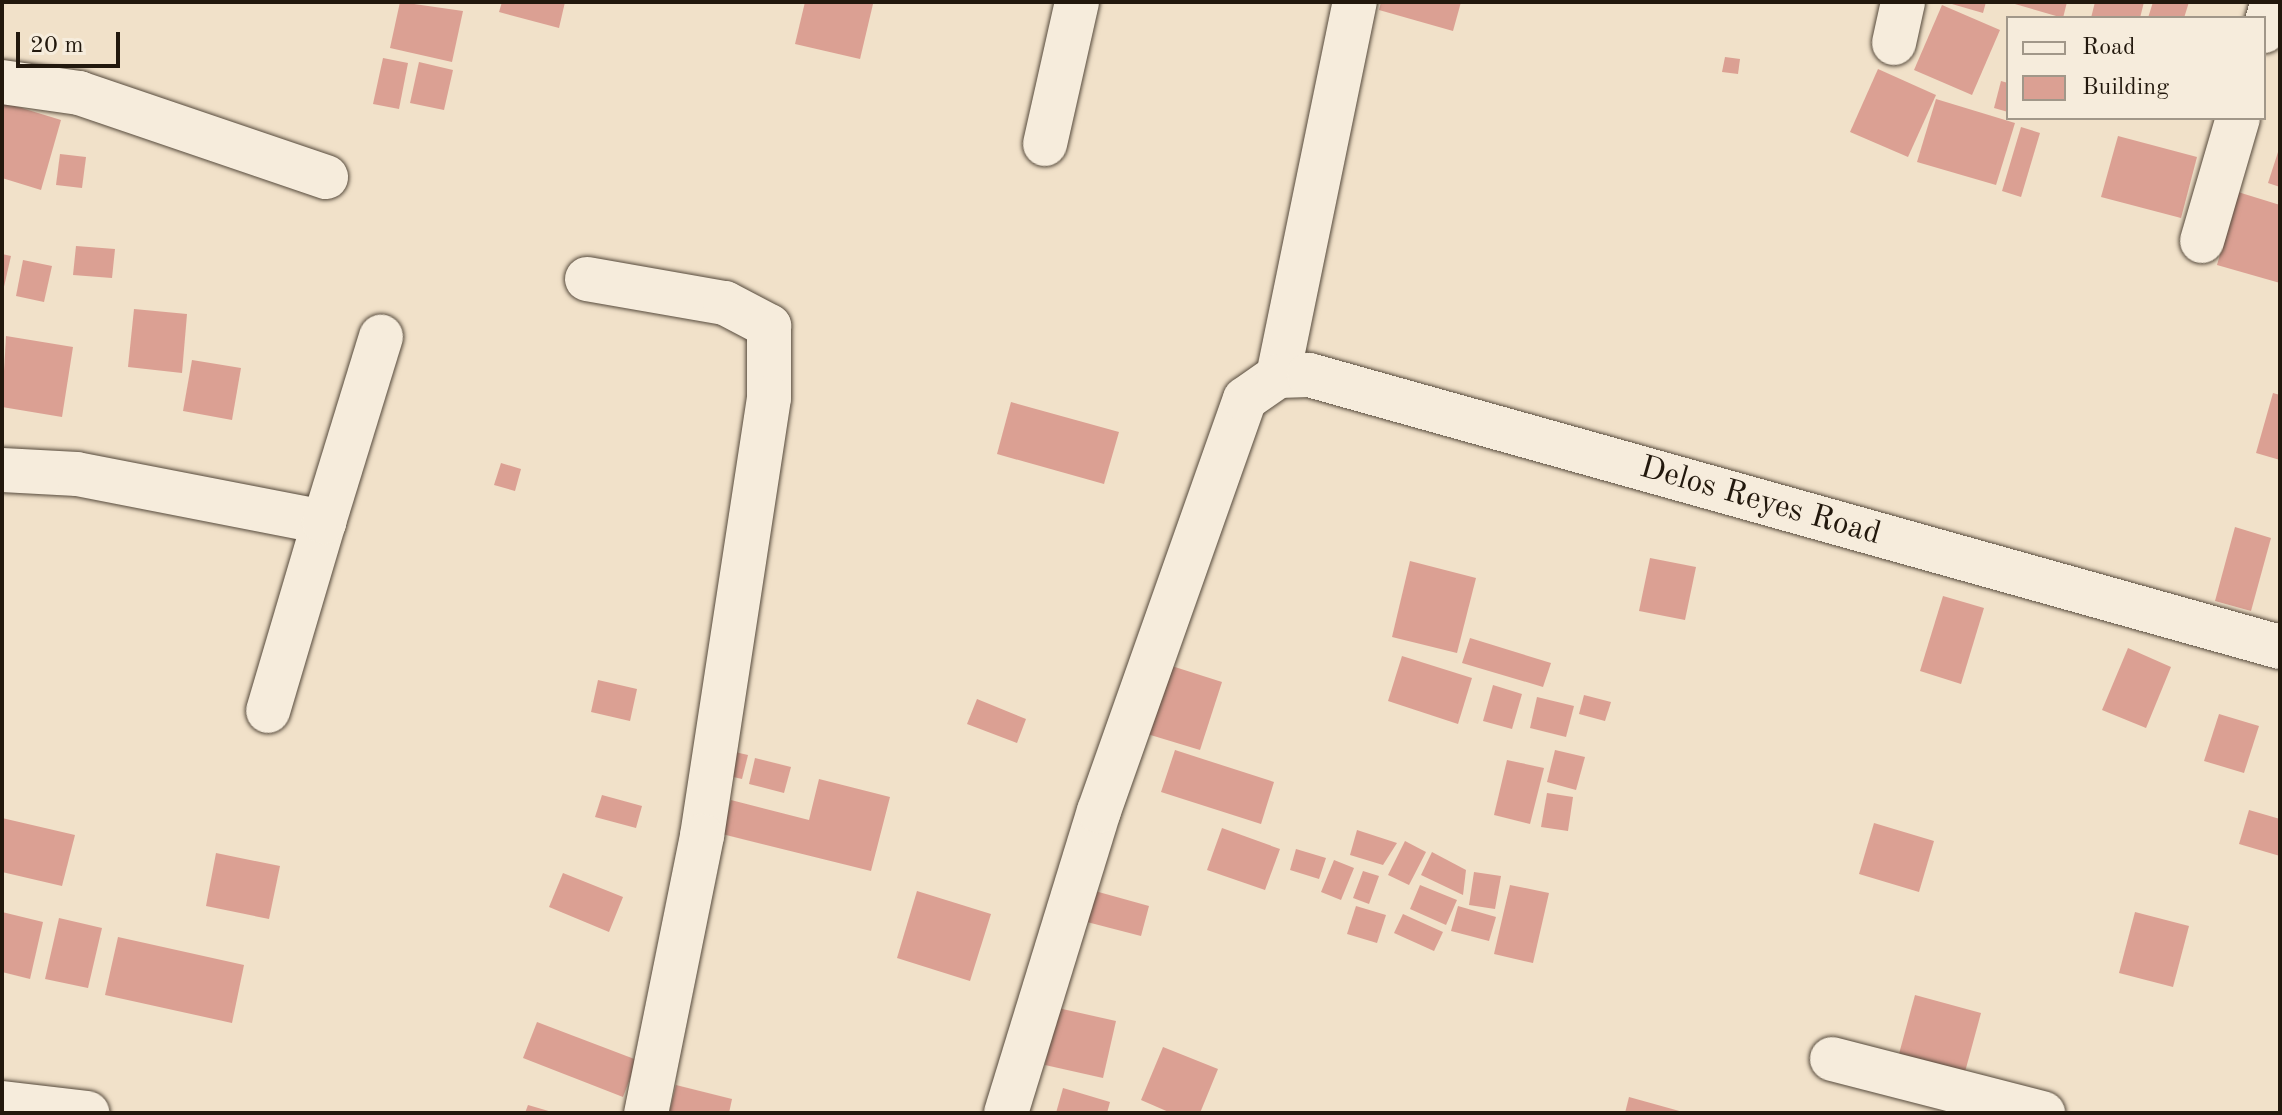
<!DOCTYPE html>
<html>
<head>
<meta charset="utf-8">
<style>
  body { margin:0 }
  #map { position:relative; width:2282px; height:1115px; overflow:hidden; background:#f1e1c9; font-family:"Old Standard TT",serif }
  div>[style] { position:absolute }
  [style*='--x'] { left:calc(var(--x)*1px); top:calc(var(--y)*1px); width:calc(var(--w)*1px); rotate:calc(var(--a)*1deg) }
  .building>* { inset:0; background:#dba093 }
  .roads { filter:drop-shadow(0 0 2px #564a3c) drop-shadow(0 0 2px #564a3c) }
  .minor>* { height:44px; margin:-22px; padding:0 22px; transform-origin:22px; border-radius:22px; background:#f6ecdc }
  span { translate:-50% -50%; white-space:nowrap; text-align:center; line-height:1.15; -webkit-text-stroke:6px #f6ecdc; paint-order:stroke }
  .street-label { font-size:32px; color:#22180d }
  .frame { position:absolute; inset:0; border:4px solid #22180d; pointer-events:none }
  .legend { position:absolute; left:2006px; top:16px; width:260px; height:104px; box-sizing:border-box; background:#f6ecdc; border:2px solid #a19789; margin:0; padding:10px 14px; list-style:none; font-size:24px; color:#22180d }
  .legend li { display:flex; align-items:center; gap:16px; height:40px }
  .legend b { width:40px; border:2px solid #a19789 }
  .scale { position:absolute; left:16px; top:32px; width:104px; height:36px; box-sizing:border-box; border:4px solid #22180d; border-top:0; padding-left:10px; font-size:24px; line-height:28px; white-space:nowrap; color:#22180d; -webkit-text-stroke:6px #f6ecdc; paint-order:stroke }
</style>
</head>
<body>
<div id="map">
  <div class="building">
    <i style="clip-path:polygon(400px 2px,463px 11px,452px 62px,390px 48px)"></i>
    <i style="clip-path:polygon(502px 2px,565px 2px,559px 28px,499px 12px)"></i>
    <i style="clip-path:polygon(805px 2px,873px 4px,860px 59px,795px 44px)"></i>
    <i style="clip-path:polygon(1381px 2px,1461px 2px,1453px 31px,1379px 10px)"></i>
    <i style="clip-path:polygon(1945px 2px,1986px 2px,1983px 13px)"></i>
    <i style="clip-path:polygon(2008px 2px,2067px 2px,2063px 18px)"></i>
    <i style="clip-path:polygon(2095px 2px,2144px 2px,2140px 18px,2091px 18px)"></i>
    <i style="clip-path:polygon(2153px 2px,2189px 2px,2184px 18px,2148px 18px)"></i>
    <i style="clip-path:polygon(1942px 5px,2000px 30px,1972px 95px,1914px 70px)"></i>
    <i style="clip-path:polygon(1725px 57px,1740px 59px,1738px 74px,1722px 72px)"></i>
    <i style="clip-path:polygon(383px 58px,408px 63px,399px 109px,373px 104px)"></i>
    <i style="clip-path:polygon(419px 62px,453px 70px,444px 110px,410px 103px)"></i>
    <i style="clip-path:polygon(1878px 69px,1936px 95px,1908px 157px,1850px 132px)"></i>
    <i style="clip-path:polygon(2001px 81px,2008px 83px,2008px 112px,1994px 108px)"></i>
    <i style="clip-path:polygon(1936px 99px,2015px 123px,1996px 185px,1917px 162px)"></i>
    <i style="clip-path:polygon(2px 102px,61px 120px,41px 190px,2px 178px)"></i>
    <i style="clip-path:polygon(2021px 127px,2040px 133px,2021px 197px,2002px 191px)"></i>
    <i style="clip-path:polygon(2118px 136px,2197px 157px,2181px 218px,2101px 197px)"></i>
    <i style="clip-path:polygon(2279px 149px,2280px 149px,2280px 187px,2268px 183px)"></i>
    <i style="clip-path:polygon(60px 154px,86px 157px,82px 188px,56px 185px)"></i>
    <i style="clip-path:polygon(2238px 192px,2280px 205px,2280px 283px,2217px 265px)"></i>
    <i style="clip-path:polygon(76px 246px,115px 249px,112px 278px,73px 275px)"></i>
    <i style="clip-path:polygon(2px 254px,11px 256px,3px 291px,2px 291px)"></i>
    <i style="clip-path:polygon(23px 260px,52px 266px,44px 302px,16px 296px)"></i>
    <i style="clip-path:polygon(134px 309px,187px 314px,182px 373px,128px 367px)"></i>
    <i style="clip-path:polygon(6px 336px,73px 347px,62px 417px,2px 407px)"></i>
    <i style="clip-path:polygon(192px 360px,241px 368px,232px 420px,183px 411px)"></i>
    <i style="clip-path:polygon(2273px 393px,2280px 395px,2280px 460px,2256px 453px)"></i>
    <i style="clip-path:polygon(1011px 402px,1119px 432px,1104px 484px,997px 454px)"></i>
    <i style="clip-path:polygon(501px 463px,521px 469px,515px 491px,494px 485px)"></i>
    <i style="clip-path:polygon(2235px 527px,2271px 538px,2251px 611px,2215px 601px)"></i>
    <i style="clip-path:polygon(1650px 558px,1696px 567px,1685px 620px,1639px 611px)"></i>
    <i style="clip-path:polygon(1410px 561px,1476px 578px,1457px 653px,1392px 637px)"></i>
    <i style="clip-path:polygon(1943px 596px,1984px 608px,1961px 684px,1920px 671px)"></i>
    <i style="clip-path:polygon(1470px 638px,1551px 663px,1543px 687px,1462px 663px)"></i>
    <i style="clip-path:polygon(2128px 648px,2171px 667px,2146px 728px,2102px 710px)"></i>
    <i style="clip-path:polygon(1402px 656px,1472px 678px,1458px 724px,1388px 701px)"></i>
    <i style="clip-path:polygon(1156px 661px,1222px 682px,1200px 750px,1134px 730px)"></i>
    <i style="clip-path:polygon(598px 680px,637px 689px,630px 721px,591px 712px)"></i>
    <i style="clip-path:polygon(1493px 685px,1522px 694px,1512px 729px,1483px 721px)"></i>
    <i style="clip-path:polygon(1584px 695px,1611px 702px,1605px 721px,1579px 714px)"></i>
    <i style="clip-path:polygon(1537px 697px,1574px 706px,1566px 737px,1530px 728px)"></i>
    <i style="clip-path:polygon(977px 699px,1026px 719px,1017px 743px,967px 724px)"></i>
    <i style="clip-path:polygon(2219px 714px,2259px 726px,2244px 773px,2204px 761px)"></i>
    <i style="clip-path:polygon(722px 749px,748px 755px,742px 779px,716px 773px)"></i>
    <i style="clip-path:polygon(1175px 750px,1274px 782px,1261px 824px,1161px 792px)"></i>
    <i style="clip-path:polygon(1555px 750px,1585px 757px,1576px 790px,1547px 782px)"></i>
    <i style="clip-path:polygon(755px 758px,791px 767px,784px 793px,749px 784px)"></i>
    <i style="clip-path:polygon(1507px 760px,1544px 768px,1530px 824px,1494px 815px)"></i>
    <i style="clip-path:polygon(819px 779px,890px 797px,871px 871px,722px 834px,731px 800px,809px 820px)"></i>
    <i style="clip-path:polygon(1547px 793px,1573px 797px,1568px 831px,1541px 827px)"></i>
    <i style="clip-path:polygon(602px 795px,642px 806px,636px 828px,595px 817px)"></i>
    <i style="clip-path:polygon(2249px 810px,2280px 819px,2280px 856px,2239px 844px)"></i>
    <i style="clip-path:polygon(2px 818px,75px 835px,62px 886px,2px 872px)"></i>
    <i style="clip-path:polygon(1874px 823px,1934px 841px,1919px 892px,1859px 874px)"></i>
    <i style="clip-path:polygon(1222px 828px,1280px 849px,1265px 890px,1207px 870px)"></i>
    <i style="clip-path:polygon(1357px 830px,1397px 843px,1383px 865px,1350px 855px)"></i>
    <i style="clip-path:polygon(1405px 841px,1426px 852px,1409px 885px,1388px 875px)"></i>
    <i style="clip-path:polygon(1296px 849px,1326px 858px,1319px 879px,1290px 870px)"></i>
    <i style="clip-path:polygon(1432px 852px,1466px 870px,1463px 895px,1421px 875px)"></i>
    <i style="clip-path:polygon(216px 853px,280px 866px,269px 919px,206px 906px)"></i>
    <i style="clip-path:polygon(1334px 860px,1354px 868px,1341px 900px,1321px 892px)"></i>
    <i style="clip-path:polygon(1363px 871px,1379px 876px,1369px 904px,1353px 898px)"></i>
    <i style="clip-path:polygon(1474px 872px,1501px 876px,1495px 909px,1469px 905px)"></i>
    <i style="clip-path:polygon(563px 873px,623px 897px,609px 932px,549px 907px)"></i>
    <i style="clip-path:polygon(1420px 885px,1457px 900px,1446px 925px,1410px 909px)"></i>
    <i style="clip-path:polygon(1510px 885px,1549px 893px,1533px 963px,1494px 954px)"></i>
    <i style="clip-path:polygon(917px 891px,991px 914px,970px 981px,897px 958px)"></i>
    <i style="clip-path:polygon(1095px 891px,1149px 906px,1141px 936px,1087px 922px)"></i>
    <i style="clip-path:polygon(1356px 906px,1386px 915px,1377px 943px,1347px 934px)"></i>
    <i style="clip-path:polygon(1458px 906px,1496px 917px,1489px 941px,1451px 931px)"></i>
    <i style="clip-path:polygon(2px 912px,43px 922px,30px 979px,2px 972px)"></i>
    <i style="clip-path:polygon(2135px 912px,2189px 926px,2173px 987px,2119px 973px)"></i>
    <i style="clip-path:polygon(1403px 914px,1443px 932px,1434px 951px,1394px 933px)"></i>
    <i style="clip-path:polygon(59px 918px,102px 928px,88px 988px,45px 979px)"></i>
    <i style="clip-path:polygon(118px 937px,244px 965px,232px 1023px,105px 995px)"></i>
    <i style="clip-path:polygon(1915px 995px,1981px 1013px,1962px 1083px,1896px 1065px)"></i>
    <i style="clip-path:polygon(1058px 1008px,1116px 1021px,1103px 1078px,1045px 1065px)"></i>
    <i style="clip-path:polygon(537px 1022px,637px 1060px,623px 1097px,523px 1058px)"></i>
    <i style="clip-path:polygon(1163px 1047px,1218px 1069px,1200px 1113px,1171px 1113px,1141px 1100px)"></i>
    <i style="clip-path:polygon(676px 1085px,732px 1099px,729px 1113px,669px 1113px)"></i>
    <i style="clip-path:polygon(1063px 1088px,1110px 1102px,1107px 1113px,1056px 1113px)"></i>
    <i style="clip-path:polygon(1629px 1097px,1683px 1112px,1683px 1113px,1625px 1113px)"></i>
    <i style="clip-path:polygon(528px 1105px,552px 1112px,552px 1113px,525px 1113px)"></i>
  </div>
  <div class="roads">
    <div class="minor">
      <i style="--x:2264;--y:31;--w:30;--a:-73"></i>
      <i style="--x:1894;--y:43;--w:42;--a:-77.6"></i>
      <i style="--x:2;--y:82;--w:78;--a:8.1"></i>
      <i style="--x:79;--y:93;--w:261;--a:18.8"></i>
      <i style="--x:1045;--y:144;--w:146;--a:-77.3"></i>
      <i style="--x:2202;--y:241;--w:128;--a:-73.7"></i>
      <i style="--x:587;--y:279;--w:140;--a:9.9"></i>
      <i style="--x:725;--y:303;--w:50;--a:27.6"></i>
      <i style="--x:769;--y:326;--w:72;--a:90"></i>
      <i style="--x:769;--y:398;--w:443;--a:98.7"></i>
      <i style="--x:702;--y:836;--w:283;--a:101.4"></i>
      <i style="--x:1278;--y:376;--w:382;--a:-78.4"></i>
      <i style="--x:2;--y:470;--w:75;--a:3.1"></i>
      <i style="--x:77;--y:474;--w:252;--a:11"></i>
      <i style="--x:324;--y:522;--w:197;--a:106.5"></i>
      <i style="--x:324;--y:522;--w:194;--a:-72.9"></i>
      <i style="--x:1832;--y:1059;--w:218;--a:14.4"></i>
      <i style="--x:2;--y:1103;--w:86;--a:6.7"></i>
      <i style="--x:1006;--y:1113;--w:316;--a:-72.9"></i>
      <i style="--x:1099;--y:811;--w:437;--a:-70.5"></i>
      <i style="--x:1245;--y:399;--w:40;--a:-34.9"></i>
      <i style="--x:1278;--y:376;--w:31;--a:-2"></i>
      <i style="--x:1309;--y:375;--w:1008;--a:15.65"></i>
    </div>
  </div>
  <div class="street-label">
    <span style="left:1760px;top:502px;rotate:16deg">Delos Reyes Road</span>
  </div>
  <div class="frame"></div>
  <ul class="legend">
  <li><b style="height:10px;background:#f6ecdc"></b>Road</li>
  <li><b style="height:22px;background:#dba093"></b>Building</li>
  </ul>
  <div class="scale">20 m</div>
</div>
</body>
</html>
